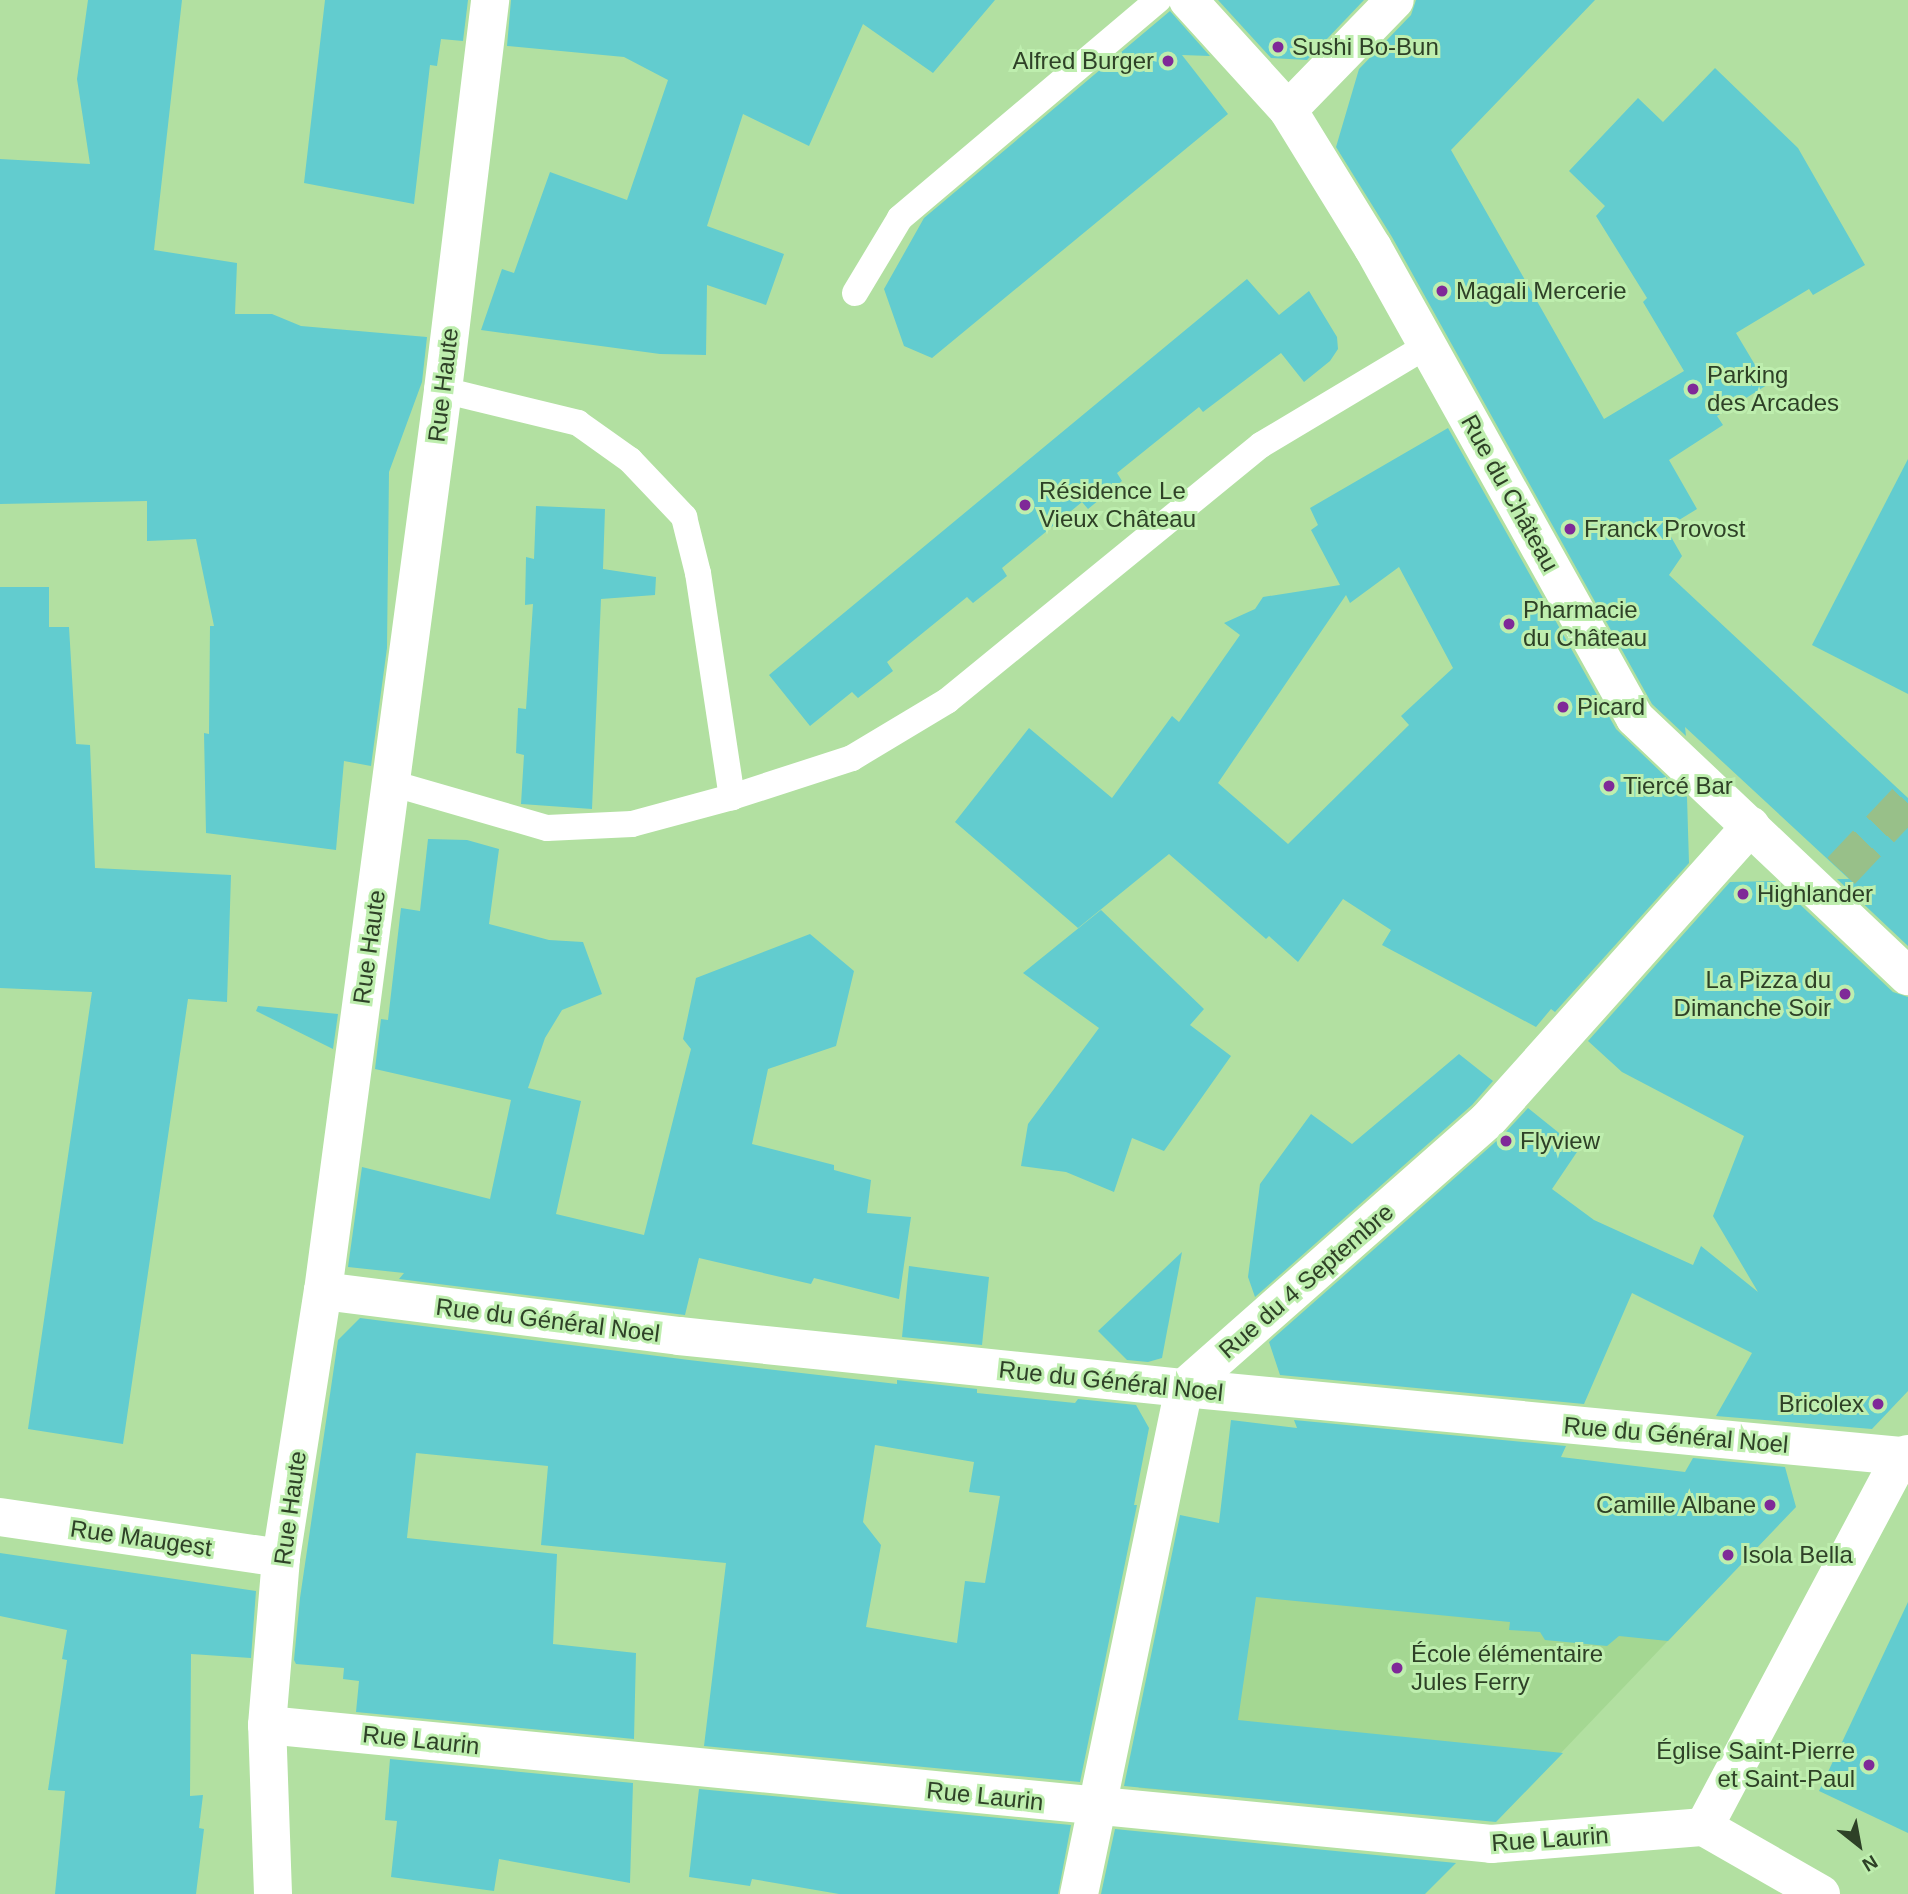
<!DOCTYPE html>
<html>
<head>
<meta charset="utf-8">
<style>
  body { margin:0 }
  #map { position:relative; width:1908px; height:1894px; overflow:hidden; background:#b2e0a1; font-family:Helvetica,sans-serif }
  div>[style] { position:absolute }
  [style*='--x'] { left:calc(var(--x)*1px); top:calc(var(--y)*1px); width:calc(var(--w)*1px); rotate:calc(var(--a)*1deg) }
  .built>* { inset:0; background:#a4d792 }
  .building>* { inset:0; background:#62cccf }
  .street-tunnel>* { height:38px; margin-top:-19px; transform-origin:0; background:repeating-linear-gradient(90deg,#98c089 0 38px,transparent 0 57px) }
  .lane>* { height:26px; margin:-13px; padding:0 13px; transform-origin:13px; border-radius:13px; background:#fff }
  .street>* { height:38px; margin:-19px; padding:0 19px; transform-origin:19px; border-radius:19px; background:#fff }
  .dots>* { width:19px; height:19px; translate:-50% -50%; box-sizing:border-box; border:4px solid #beeeae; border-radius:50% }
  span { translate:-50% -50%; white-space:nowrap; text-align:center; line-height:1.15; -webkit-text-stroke:6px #beeeae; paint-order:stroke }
  .poi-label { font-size:24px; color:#2e4127 }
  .left { translate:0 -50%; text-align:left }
  .right { translate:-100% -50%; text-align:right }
  .street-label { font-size:24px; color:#2e4127 }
  .north { position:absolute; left:1824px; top:1810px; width:70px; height:70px; -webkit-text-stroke:5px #beeeae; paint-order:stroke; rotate:149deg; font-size:19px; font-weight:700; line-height:28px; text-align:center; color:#2e4127 }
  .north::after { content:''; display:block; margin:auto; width:24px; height:32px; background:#2e4127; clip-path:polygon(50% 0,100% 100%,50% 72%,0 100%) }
</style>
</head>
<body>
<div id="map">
  <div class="built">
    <i style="clip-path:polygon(1180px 1542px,1705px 1602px,1497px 1820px,1139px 1788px,1130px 1774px)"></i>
  </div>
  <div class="building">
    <i style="clip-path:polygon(88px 0,182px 0,154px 250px,237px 263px,235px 314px,272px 314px,301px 326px,427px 337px,422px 382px,389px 472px,387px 648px,371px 766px,344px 761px,336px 850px,206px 833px,204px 733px,209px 734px,210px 626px,214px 626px,196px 539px,147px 541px,147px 501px,0 504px,0 159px,90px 164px,77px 79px)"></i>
    <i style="clip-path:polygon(325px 0,468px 0,463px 41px,441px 39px,437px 66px,430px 65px,414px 204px,304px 183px)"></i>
    <i style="clip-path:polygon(511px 0,995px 0,933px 73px,863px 24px,809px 146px,743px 114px,707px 226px,784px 254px,766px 305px,707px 285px,706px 355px,660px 354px,481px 330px,502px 269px,514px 273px,550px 172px,627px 200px,668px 80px,624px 57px,507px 46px)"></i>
    <i style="clip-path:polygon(1218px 0,1364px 0,1307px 60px,1271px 58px)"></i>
    <i style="clip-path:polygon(1416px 0,1595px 0,1451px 150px,1604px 419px,1684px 371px,1643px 302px,1647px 298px,1596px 216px,1605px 206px,1569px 171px,1638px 98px,1663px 122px,1715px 68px,1798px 148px,1865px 265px,1813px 295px,1809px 289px,1736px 333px,1767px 385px,1717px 416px,1723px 425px,1669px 460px,1697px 509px,1666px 528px,1682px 556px,1669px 575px,1908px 798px,1908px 946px,1837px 879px,1849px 879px,1685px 727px,1686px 736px,1652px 704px,1392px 237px,1336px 147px,1359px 69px,1411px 15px)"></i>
    <i style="clip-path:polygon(1170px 11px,1210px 56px,1182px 55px,1228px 114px,932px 358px,904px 346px,884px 289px,924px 218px)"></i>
    <i style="clip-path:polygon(1247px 279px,1279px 315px,1309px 291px,1337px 337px,1338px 349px,1330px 361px,1304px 382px,1281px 353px,1203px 412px,1199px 407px,1117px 473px,1122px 481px,1088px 509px,1082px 502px,1002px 568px,1007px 576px,973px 603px,967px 597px,887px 662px,893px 671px,858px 698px,852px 692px,810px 726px,769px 675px)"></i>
    <i style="clip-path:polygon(evenodd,1448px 428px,1616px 729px,1687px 797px,1689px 863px,1555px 1012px,1551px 1009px,1536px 1027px,1382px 945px,1391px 930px,1343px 899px,1298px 962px,1269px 936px,1266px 939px,1169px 854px,1078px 928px,955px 822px,1029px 728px,1112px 798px,1172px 716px,1179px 722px,1240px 635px,1224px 623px,1255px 609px,1263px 597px,1340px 585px,1311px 530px,1318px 525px,1310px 508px,1448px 428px,1399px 567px,1453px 668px,1401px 716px,1409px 725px,1288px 844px,1218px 783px,1346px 595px,1350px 603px,1399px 567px)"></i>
    <i style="clip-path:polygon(1908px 459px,1908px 694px,1812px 645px)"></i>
    <i style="clip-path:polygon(536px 506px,605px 509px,603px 569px,656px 577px,655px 595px,601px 599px,592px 809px,521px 804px,524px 755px,516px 753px,518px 708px,526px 709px,533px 604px,525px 605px,526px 557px,534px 559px)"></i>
    <i style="clip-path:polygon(0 587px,49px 587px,49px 627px,69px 627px,76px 744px,90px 745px,95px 868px,231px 875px,227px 1002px,188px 999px,123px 1444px,28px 1429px,92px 992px,0 988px)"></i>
    <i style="clip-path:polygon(428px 839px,467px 840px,499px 849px,489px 924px,549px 940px,583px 942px,602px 994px,562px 1010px,545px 1038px,528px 1088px,581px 1101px,556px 1214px,644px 1235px,691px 1049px,683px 1039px,696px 978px,810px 934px,854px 971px,836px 1046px,768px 1069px,752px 1144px,834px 1165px,834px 1170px,871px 1180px,867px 1213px,911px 1217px,899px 1299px,814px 1278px,811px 1284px,699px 1258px,685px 1315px,399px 1279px,404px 1273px,348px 1267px,362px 1167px,490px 1199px,511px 1100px,375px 1069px,381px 1019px,388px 1020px,401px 908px,420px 911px)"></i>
    <i style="clip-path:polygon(1775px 881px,1893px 992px,1908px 997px,1908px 1391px,1872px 1429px,1716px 1416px,1752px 1353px,1632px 1293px,1584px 1404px,1280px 1375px,1269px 1342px,1501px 1137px,1528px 1108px,1579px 1149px,1552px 1189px,1594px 1220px,1693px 1265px,1701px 1246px,1758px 1292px,1713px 1216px,1744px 1136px,1622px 1072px,1588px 1041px,1730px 882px)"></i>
    <i style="clip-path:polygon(1101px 910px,1204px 1009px,1190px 1025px,1231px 1056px,1164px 1151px,1132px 1138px,1114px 1192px,1066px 1172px,1021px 1166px,1028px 1124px,1099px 1028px,1023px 973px)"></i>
    <i style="clip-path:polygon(258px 1006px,338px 1014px,333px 1049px,256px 1011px)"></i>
    <i style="clip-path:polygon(1459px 1054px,1493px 1081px,1472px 1105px,1255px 1297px,1248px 1277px,1260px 1184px,1311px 1114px,1352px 1144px)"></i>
    <i style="clip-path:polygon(1182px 1252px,1162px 1358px,1148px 1362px,1127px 1360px,1098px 1331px)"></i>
    <i style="clip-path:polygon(909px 1266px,989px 1277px,982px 1345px,902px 1337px)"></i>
    <i style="clip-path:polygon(evenodd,360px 1318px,689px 1360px,897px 1384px,897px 1380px,977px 1389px,977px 1393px,1075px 1403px,1078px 1399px,1136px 1405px,1149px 1428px,1134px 1505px,1137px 1505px,1080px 1782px,704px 1746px,726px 1563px,541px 1545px,548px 1466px,416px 1453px,407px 1538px,557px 1554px,553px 1644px,636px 1653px,634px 1739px,356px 1712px,359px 1681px,343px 1679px,344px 1668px,296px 1664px,294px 1660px,300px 1598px,338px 1340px,360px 1318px,875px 1445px,974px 1462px,969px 1492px,1000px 1496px,985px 1583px,965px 1581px,957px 1643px,866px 1627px,881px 1545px,863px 1522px,875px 1445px)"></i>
    <i style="clip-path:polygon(1231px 1420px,1297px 1428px,1294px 1420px,1566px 1446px,1561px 1457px,1685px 1472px,1693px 1458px,1785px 1467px,1796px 1507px,1668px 1641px,1619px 1636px,1607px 1646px,1545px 1640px,1540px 1632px,1509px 1630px,1510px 1622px,1256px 1597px,1238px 1720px,1563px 1753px,1496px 1822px,1124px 1786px,1180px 1515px,1219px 1523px)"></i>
    <i style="clip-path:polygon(0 1553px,256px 1591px,251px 1658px,191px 1654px,190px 1796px,203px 1795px,199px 1828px,204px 1829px,196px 1894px,55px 1894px,65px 1791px,48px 1790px,67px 1660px,62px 1659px,67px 1630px,0 1616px)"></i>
    <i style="clip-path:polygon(1908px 1602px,1908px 1833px,1819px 1791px)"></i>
    <i style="clip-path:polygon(390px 1759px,633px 1783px,630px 1883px,499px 1859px,494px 1891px,391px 1877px,397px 1821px,385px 1820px)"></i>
    <i style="clip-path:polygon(699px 1789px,1071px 1825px,1058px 1894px,839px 1894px,752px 1879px,750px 1886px,689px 1877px)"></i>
    <i style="clip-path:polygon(1115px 1829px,1456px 1863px,1425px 1894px,1101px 1894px)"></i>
  </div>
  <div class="street-tunnel">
    <i style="--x:1841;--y:871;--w:98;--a:-46.7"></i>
  </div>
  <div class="lane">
    <i style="--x:855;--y:293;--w:87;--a:-59"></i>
    <i style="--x:900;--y:218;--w:338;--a:-40.2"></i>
    <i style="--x:443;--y:390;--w:139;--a:13.7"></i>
    <i style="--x:578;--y:423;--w:64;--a:35.4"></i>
    <i style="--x:630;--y:460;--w:79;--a:46.5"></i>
    <i style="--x:684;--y:517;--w:58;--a:76"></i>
    <i style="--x:698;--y:573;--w:227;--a:81.4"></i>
    <i style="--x:391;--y:783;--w:162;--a:16.1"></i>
    <i style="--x:547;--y:828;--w:85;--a:-2.7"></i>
    <i style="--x:632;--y:824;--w:104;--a:-15.1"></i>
    <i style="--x:732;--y:797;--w:126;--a:-18"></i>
    <i style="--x:852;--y:758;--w:111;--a:-31"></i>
    <i style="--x:947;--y:701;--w:405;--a:-39.2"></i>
    <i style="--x:1261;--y:445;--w:195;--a:-30.9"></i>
  </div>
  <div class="street">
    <i style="--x:1188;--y:0;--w:149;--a:47.7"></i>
    <i style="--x:1288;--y:110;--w:162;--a:58.4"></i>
    <i style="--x:1373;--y:248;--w:538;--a:60.86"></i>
    <i style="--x:1635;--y:718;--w:376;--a:43.4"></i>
    <i style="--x:1288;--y:110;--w:153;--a:-45.8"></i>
    <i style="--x:323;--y:1291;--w:359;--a:7.2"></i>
    <i style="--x:679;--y:1336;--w:508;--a:5.88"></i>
    <i style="--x:1184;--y:1388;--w:720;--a:5.42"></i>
    <i style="--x:0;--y:1517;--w:284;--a:8.3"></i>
    <i style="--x:267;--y:1725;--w:1230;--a:5.55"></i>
    <i style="--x:1491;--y:1844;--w:214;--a:-4.6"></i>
    <i style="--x:273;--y:1894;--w:169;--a:-92"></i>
    <i style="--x:267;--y:1725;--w:168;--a:-85.2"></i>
    <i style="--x:281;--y:1558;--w:270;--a:-81.1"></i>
    <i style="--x:323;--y:1291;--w:909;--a:-82.41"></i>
    <i style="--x:443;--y:390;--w:393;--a:-83.1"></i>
    <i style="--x:1079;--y:1894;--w:517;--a:-78.28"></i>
    <i style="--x:1184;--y:1388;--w:404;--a:-41.4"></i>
    <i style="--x:1487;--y:1121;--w:396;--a:-48.2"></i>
    <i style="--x:1821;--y:1894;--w:135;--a:-150.2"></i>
    <i style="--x:1704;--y:1827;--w:420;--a:-62"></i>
    <i style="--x:1901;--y:1456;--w:7;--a:-16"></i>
  </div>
  <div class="dots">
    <i style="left:1278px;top:47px;background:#7f2998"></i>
    <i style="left:1168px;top:61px;background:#7f2998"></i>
    <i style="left:1442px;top:291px;background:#7f2998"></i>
    <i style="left:1693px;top:389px;background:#7f2998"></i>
    <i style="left:1025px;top:505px;background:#7f2998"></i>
    <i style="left:1570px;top:529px;background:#7f2998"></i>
    <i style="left:1509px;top:624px;background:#7f2998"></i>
    <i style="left:1563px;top:707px;background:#7f2998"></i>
    <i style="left:1609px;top:786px;background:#7f2998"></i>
    <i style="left:1743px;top:894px;background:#7f2998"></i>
    <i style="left:1845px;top:994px;background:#7f2998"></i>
    <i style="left:1506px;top:1141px;background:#7f2998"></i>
    <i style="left:1878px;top:1404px;background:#7f2998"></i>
    <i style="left:1770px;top:1505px;background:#7f2998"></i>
    <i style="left:1728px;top:1555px;background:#7f2998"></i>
    <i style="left:1397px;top:1668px;background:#7f2998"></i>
    <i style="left:1869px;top:1765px;background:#7f2998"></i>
  </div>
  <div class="poi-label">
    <span class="left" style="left:1292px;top:47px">Sushi Bo-Bun</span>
    <span class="right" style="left:1154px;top:61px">Alfred Burger</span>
    <span class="left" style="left:1456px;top:291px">Magali Mercerie</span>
    <span class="left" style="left:1707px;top:389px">Parking<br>des Arcades</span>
    <span class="left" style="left:1039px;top:505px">Résidence Le<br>Vieux Château</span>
    <span class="left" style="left:1584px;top:529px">Franck Provost</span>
    <span class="left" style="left:1523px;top:624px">Pharmacie<br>du Château</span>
    <span class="left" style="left:1577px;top:707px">Picard</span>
    <span class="left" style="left:1623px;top:786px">Tiercé Bar</span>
    <span class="left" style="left:1757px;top:894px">Highlander</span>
    <span class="right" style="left:1831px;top:994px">La Pizza du<br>Dimanche Soir</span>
    <span class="left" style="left:1520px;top:1141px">Flyview</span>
    <span class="right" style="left:1864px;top:1404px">Bricolex</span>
    <span class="right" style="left:1756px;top:1505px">Camille Albane</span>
    <span class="left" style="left:1742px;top:1555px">Isola Bella</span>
    <span class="left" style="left:1411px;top:1668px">École élémentaire<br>Jules Ferry</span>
    <span class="right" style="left:1855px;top:1765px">Église Saint-Pierre<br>et Saint-Paul</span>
  </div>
  <div class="street-label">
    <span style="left:443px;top:385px;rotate:-83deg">Rue Haute</span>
    <span style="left:1510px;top:493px;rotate:61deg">Rue du Château</span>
    <span style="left:369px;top:947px;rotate:-82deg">Rue Haute</span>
    <span style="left:1306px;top:1281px;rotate:-41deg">Rue du 4 Septembre</span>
    <span style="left:548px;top:1320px;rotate:7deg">Rue du Général Noel</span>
    <span style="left:1111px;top:1381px;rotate:6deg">Rue du Général Noel</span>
    <span style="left:1676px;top:1435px;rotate:5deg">Rue du Général Noel</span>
    <span style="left:290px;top:1508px;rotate:-82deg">Rue Haute</span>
    <span style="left:141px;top:1538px;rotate:8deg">Rue Maugest</span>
    <span style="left:421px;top:1740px;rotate:6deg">Rue Laurin</span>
    <span style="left:985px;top:1796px;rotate:6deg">Rue Laurin</span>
    <span style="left:1550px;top:1839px;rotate:-4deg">Rue Laurin</span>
  </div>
  <div class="north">N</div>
</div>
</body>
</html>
